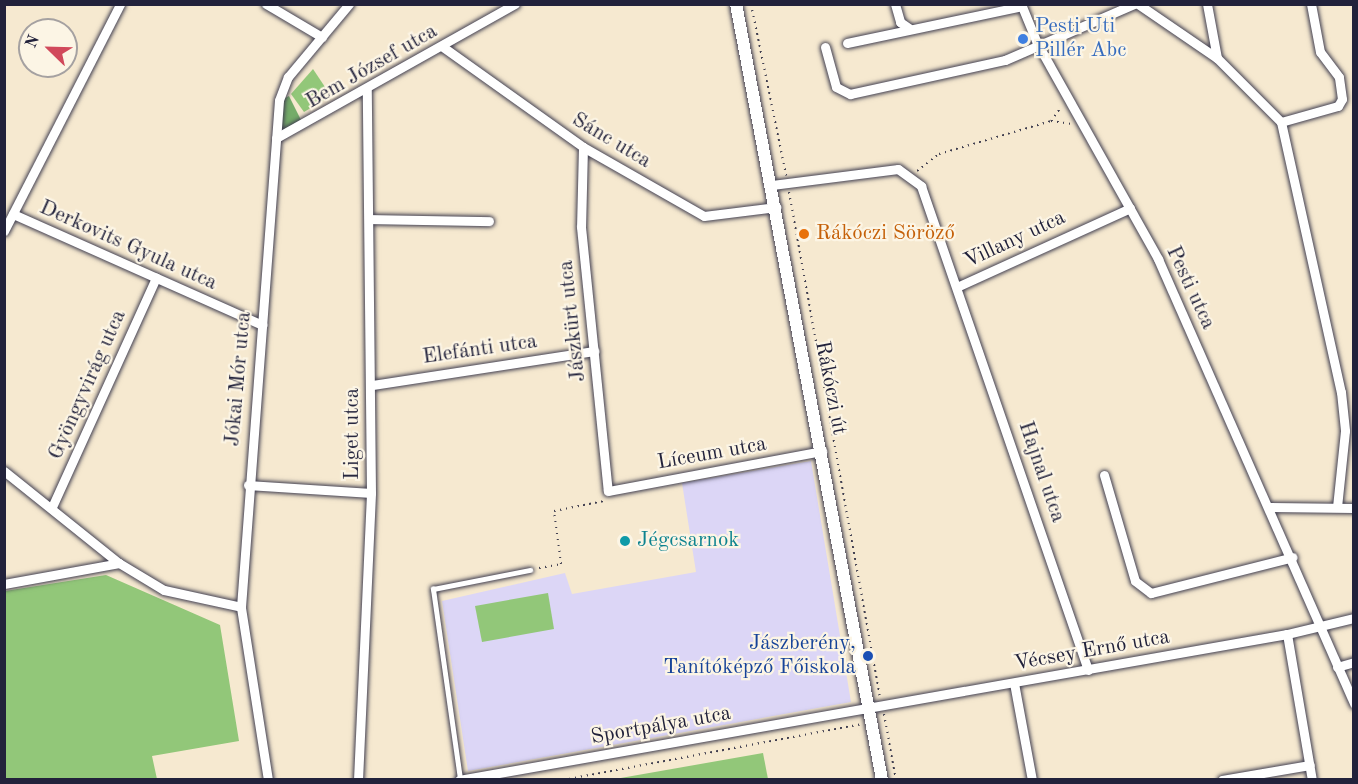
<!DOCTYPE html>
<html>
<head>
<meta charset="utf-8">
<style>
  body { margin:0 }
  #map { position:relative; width:1358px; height:784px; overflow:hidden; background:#f6e9d0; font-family:"Old Standard TT",serif }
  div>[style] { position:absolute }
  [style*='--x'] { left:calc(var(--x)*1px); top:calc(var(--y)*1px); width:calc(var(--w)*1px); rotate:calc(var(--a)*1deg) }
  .built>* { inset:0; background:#dcd6f6 }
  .green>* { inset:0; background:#92c779 }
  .forest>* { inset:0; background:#75ac69 }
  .path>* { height:2px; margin-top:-1px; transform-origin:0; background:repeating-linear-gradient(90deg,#424051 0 1.5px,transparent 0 6px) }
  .roads { filter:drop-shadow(0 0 2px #424051) drop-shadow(0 0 2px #424051) }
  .service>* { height:4.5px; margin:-2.25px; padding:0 2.25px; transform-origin:2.25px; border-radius:2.25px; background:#fff }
  .minor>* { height:9px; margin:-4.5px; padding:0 4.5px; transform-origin:4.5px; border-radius:4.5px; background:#fff }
  .tertiary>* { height:12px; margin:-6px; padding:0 6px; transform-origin:6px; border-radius:6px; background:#fff }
  .dots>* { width:16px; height:16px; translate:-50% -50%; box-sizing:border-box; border:3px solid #fcf5e5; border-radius:50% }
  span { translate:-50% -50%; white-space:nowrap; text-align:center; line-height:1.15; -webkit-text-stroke:4.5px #fcf5e5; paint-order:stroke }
  .shop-label { font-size:21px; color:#366cbe }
  .left { translate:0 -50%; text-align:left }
  .street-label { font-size:21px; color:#22223b }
  .food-label { font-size:21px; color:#c56008 }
  .culture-label { font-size:21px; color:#0d838f }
  .transit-label { font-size:21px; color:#164399 }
  .right { translate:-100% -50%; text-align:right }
  .frame { position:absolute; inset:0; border:6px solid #22223b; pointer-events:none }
  .north { position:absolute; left:18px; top:18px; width:60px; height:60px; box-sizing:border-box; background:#fcf5e5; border:2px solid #a5a1a1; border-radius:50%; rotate:293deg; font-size:16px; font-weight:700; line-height:24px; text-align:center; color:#22223b }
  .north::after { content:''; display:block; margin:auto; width:21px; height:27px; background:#d1495b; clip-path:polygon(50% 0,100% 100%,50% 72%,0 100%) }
</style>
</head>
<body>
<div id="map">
  <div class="built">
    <i style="clip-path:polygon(811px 461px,851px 702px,468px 771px,442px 601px,565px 573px,572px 594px,696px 572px,682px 483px)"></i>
  </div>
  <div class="green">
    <i style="clip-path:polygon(313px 69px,331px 96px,304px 112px,291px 94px)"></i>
    <i style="clip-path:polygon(106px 575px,220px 625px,239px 741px,152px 756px,157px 779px,5px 779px,5px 591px)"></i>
    <i style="clip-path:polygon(548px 593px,554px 629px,482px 642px,475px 606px)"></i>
    <i style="clip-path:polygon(763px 753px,768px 779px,615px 779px)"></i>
  </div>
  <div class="forest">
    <i style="clip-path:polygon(289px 96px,301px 120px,281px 131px,283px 99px)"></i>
  </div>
  <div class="path">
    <i style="--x:751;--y:4;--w:175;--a:78.4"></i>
    <i style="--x:1051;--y:121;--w:21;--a:8"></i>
    <i style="--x:917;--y:171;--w:28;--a:-38"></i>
    <i style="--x:939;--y:154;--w:117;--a:-16.4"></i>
    <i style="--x:1051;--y:121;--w:17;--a:-54"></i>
    <i style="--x:789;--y:192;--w:513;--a:79.79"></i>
    <i style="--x:539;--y:568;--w:22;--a:-10"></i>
    <i style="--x:561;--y:564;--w:53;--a:-97.5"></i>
    <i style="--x:554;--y:511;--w:51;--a:-11.3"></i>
    <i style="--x:884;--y:714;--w:67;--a:79.7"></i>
    <i style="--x:563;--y:780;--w:303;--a:-10.6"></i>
  </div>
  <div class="roads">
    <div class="service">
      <i style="--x:460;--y:779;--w:192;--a:-98.1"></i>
      <i style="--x:433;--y:589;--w:99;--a:-11.1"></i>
    </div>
    <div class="minor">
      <i style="--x:266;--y:4;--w:65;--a:30.5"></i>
      <i style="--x:895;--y:4;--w:19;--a:74"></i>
      <i style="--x:900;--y:22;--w:11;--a:34"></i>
      <i style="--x:1021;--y:4;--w:42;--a:67.7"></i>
      <i style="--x:1037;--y:43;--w:248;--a:60.7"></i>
      <i style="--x:1158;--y:259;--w:486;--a:66.2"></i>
      <i style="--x:1138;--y:4;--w:96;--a:34.4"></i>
      <i style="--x:1207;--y:4;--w:55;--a:79.5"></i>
      <i style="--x:1217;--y:58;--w:91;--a:45"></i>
      <i style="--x:1281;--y:122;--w:277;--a:77.5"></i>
      <i style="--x:1341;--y:392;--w:39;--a:84"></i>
      <i style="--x:1345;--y:431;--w:76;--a:96"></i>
      <i style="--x:847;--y:43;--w:179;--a:-11.9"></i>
      <i style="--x:443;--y:47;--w:172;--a:35.5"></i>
      <i style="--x:583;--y:147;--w:139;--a:29.7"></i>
      <i style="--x:704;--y:216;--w:73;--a:-7.1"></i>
      <i style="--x:825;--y:47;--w:41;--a:74.6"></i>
      <i style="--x:836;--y:87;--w:16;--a:27"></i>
      <i style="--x:850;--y:94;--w:159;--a:-12.4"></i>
      <i style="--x:1005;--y:60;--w:141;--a:-23.5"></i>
      <i style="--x:1281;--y:122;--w:59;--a:-15.7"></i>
      <i style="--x:1338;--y:106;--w:8;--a:-60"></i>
      <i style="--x:1342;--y:99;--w:22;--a:-98"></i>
      <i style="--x:1339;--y:77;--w:31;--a:-127"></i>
      <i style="--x:1320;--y:52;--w:49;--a:-100.6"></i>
      <i style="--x:276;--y:138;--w:274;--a:-29.3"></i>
      <i style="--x:583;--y:147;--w:80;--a:91.4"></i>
      <i style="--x:581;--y:227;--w:265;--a:84.2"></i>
      <i style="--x:608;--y:491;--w:218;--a:-10.6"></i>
      <i style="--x:772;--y:185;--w:127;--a:-7.2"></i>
      <i style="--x:898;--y:169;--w:29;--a:36"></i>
      <i style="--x:921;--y:186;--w:512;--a:70.96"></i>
      <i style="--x:13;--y:214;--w:273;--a:24"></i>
      <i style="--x:370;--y:219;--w:119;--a:1"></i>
      <i style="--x:4;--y:231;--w:255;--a:-62.9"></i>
      <i style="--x:959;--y:286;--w:188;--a:-24.5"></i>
      <i style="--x:372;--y:385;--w:225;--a:-8.7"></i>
      <i style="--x:4;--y:471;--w:147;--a:38.7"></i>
      <i style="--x:119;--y:563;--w:52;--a:31"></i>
      <i style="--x:164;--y:590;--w:79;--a:12.4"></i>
      <i style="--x:1104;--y:475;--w:110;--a:73.7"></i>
      <i style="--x:1135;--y:581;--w:20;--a:37"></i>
      <i style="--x:1151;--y:593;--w:146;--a:-14.2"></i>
      <i style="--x:248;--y:485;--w:123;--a:3.7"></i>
      <i style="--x:52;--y:507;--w:252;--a:-65.6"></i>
      <i style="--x:1270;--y:507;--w:84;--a:0.7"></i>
      <i style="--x:4;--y:584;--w:117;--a:-10.3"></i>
      <i style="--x:1287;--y:634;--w:148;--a:80.3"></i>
      <i style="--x:1337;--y:667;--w:18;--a:-16"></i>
      <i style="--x:1014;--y:683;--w:99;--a:79.5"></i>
      <i style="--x:268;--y:780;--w:175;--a:-98.9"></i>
      <i style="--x:241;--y:607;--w:508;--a:-85.71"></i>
      <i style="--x:279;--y:100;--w:25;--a:-69"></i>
      <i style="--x:288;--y:77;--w:95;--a:-50.1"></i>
      <i style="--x:358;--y:780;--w:287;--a:-87.4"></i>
      <i style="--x:371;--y:493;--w:403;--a:-90.6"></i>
      <i style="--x:459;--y:780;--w:841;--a:-10"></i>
      <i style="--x:1287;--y:634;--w:69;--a:-13.4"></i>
      <i style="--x:1222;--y:780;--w:89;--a:-9.7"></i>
    </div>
    <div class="tertiary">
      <i style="--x:736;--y:4;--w:790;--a:79.34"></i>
    </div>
  </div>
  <div class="dots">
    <i style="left:1023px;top:39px;background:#3f7fe0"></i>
    <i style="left:804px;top:234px;background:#e8710a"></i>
    <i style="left:625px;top:541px;background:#0f9aa8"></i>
    <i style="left:868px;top:656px;background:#1a4fb4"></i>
  </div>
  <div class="shop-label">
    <span class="left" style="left:1035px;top:39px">Pesti Uti<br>Pillér Abc</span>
  </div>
  <div class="street-label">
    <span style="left:372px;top:67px;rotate:-30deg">Bem József utca</span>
    <span style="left:611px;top:141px;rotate:31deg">Sánc utca</span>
    <span style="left:1015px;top:240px;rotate:-25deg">Villany utca</span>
    <span style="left:128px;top:246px;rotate:24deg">Derkovits Gyula utca</span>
    <span style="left:1190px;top:288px;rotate:65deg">Pesti utca</span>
    <span style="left:573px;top:321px;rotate:-96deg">Jászkürt utca</span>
    <span style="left:480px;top:350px;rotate:-8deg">Elefánti utca</span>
    <span style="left:239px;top:379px;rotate:-85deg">Jókai Mór utca</span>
    <span style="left:88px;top:385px;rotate:-66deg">Gyöngyvirág utca</span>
    <span style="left:830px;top:388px;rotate:79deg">Rákóczi út</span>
    <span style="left:353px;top:434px;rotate:-90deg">Liget utca</span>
    <span style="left:712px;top:454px;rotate:-10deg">Líceum utca</span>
    <span style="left:1041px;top:472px;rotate:71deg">Hajnal utca</span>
    <span style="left:1092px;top:651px;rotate:-10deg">Vécsey Ernő utca</span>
    <span style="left:661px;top:726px;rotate:-10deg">Sportpálya utca</span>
  </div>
  <div class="food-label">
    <span class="left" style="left:816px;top:234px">Rákóczi Söröző</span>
  </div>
  <div class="culture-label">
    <span class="left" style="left:637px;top:541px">Jégcsarnok</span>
  </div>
  <div class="transit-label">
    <span class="right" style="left:856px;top:656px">Jászberény,<br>Tanítóképző Főiskola</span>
  </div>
  <div class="frame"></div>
  <div class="north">N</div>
</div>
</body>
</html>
